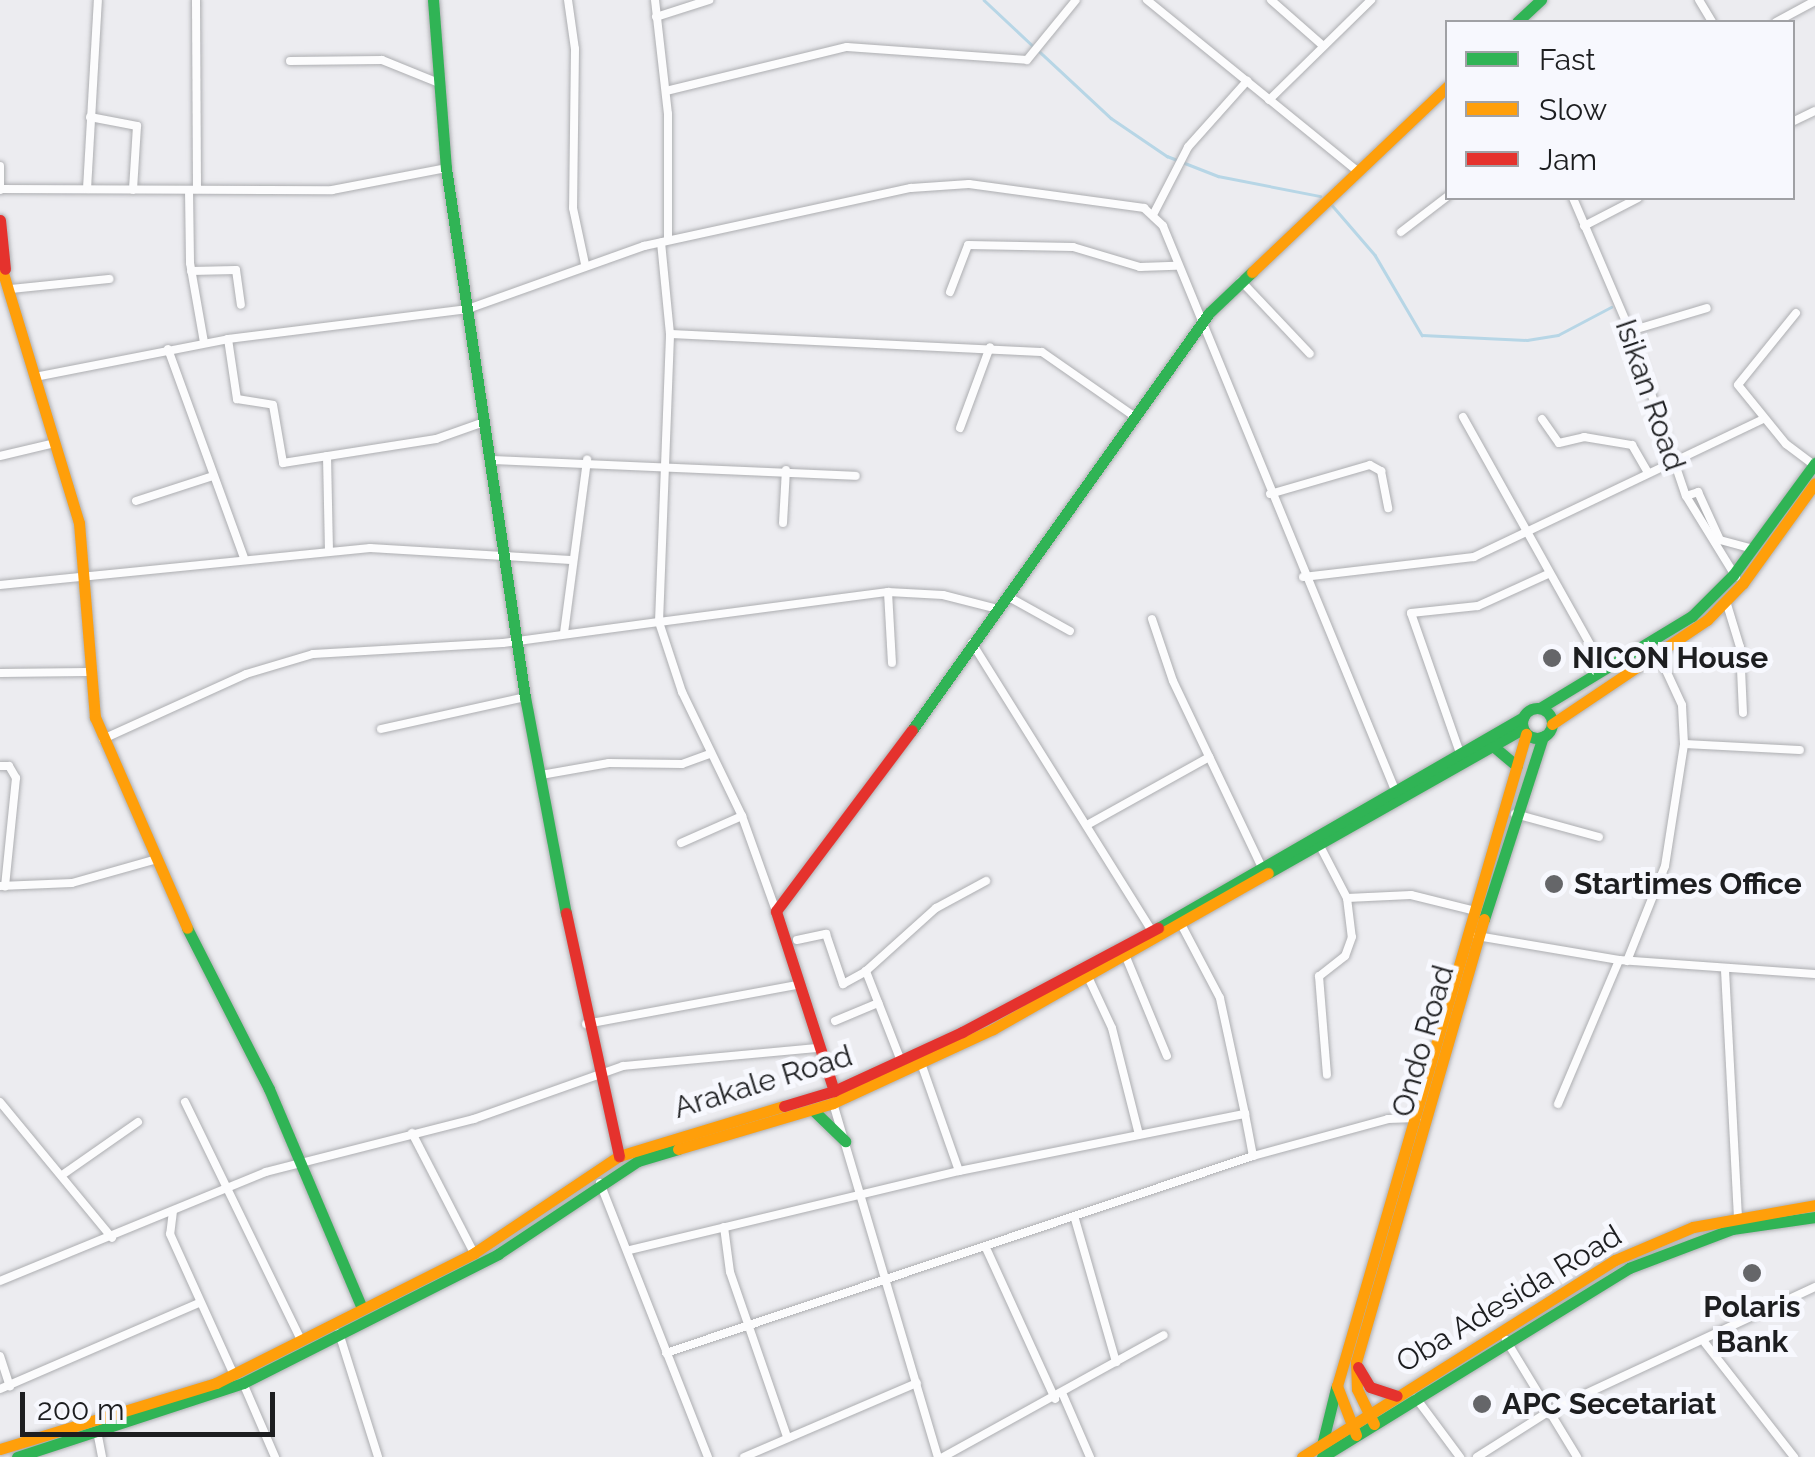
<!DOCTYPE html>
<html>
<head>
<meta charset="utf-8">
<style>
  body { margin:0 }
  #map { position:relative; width:1815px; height:1457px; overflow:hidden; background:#ececf0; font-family:Raleway,sans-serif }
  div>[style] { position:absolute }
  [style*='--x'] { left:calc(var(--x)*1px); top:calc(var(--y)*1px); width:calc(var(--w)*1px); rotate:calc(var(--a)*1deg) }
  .stream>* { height:2.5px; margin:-1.25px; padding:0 1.25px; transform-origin:1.25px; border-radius:1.25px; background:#b7d6e6 }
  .roads { filter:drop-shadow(0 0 2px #adaeb1) drop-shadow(0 0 2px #adaeb1) }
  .street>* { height:8px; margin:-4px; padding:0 4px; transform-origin:4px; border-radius:4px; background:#fcfcfd }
  .fast>* { height:11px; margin:-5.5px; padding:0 5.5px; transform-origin:5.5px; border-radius:5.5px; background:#30b455 }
  .fast>.ring { margin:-5.5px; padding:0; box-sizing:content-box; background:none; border:11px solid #30b455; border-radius:50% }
  .slow>* { height:11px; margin:-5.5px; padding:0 5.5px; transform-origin:5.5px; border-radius:5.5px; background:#ff9f0a }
  .jam>* { height:11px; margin:-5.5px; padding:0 5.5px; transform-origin:5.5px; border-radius:5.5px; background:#e5322d }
  .dots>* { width:28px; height:28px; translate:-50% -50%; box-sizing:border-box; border:5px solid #f7f8fe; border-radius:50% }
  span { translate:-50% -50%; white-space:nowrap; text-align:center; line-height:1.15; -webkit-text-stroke:10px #f7f8fe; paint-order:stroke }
  .street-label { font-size:30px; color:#1d1e20 }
  .poi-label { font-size:30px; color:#1d1e20; font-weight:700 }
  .left { translate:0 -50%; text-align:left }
  .legend { position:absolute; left:1445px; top:20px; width:350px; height:180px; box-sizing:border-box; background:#f7f8fe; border:2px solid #a0a1a5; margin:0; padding:12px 18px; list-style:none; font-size:30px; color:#1d1e20 }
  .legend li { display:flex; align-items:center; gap:20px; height:50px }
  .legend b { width:50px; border:2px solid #a0a1a5 }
  .scale { position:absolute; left:20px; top:1392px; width:255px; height:45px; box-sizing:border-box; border:5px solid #1d1e20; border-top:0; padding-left:12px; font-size:30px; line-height:35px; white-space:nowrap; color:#1d1e20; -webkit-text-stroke:8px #f7f8fe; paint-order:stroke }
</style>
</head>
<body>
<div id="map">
  <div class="stream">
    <i style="--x:984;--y:0;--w:69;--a:43.2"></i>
    <i style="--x:1040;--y:52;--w:97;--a:42.9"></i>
    <i style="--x:1111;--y:118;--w:68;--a:34.2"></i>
    <i style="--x:1167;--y:156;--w:55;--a:21.4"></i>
    <i style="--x:1218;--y:176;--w:104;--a:11.1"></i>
    <i style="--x:1332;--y:205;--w:66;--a:49.3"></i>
    <i style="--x:1375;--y:255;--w:93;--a:59.6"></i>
    <i style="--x:1422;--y:335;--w:105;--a:2.7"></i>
    <i style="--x:1527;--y:340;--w:31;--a:-9"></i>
    <i style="--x:1558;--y:335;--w:60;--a:-27.8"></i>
  </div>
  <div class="roads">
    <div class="street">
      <i style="--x:196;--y:0;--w:189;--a:89.7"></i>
      <i style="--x:568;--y:0;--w:49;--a:81.9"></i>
      <i style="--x:575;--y:49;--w:159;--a:90.7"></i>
      <i style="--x:573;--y:208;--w:57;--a:77.9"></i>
      <i style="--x:655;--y:0;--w:115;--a:83.5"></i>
      <i style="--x:668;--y:114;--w:125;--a:90"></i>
      <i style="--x:1147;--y:0;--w:268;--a:39.1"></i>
      <i style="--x:1271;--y:0;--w:67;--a:41.3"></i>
      <i style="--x:1699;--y:0;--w:26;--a:59"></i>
      <i style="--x:656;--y:17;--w:56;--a:-17.8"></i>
      <i style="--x:1776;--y:22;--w:44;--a:-28.3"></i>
      <i style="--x:290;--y:61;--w:92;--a:-0.6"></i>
      <i style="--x:382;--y:60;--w:61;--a:22"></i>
      <i style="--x:666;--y:91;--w:186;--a:-13.7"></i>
      <i style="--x:847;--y:47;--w:180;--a:4.1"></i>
      <i style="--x:1027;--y:60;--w:77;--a:-50.8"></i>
      <i style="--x:1269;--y:100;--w:143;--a:-44.4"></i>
      <i style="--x:90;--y:117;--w:48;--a:10.8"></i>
      <i style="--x:137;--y:126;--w:64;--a:93.6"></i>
      <i style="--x:1792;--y:122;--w:25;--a:-26"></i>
      <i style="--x:0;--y:166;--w:24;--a:90"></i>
      <i style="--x:0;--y:189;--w:332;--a:0.2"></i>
      <i style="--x:332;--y:190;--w:116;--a:-10.9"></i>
      <i style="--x:87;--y:189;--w:189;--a:-86.7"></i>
      <i style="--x:189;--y:190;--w:73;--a:89.2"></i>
      <i style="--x:190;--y:263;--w:80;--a:80"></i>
      <i style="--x:1573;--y:198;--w:145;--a:66.8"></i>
      <i style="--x:1630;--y:331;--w:174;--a:71.3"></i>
      <i style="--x:1686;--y:496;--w:95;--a:58.3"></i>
      <i style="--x:1154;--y:213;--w:74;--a:-62.7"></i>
      <i style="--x:1188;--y:147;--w:89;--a:-48.2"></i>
      <i style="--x:1584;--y:226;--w:61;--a:-27.4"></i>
      <i style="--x:1401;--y:232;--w:59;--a:-37.5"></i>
      <i style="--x:191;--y:271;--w:45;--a:-1.3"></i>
      <i style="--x:236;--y:270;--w:35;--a:82"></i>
      <i style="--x:1241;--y:281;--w:100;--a:46.6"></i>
      <i style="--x:10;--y:289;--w:100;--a:-5.8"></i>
      <i style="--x:950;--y:292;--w:50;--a:-69"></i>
      <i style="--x:968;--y:245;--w:105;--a:1.1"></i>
      <i style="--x:1073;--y:247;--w:70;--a:16.6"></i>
      <i style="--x:1140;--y:267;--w:36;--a:-2"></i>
      <i style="--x:1796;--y:313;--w:92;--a:128.9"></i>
      <i style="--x:1738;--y:385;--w:76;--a:50.9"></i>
      <i style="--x:1786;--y:444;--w:35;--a:37"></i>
      <i style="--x:1630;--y:331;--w:80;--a:-16.6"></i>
      <i style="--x:670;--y:334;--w:372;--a:2.8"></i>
      <i style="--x:1042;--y:352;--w:108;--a:34.9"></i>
      <i style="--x:228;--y:339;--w:61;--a:81.5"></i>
      <i style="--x:237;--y:399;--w:36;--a:9"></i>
      <i style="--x:273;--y:405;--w:59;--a:80.2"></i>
      <i style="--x:283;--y:463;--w:155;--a:-8.9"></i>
      <i style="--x:436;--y:439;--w:51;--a:-19.5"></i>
      <i style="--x:168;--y:349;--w:222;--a:70"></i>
      <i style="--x:35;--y:377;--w:197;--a:-11.1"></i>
      <i style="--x:228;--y:339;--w:242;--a:-7.1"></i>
      <i style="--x:468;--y:309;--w:187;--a:-19.7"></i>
      <i style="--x:644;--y:246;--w:273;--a:-12.3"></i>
      <i style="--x:911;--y:188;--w:58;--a:-3.9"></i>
      <i style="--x:969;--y:184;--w:177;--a:7.8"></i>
      <i style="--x:1144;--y:208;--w:26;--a:43"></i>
      <i style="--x:1163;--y:226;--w:610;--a:67.64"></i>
      <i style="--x:1463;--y:417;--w:289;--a:60.8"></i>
      <i style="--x:1542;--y:419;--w:29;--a:55"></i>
      <i style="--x:1559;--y:443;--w:26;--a:-13"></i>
      <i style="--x:1584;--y:437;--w:49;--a:9.5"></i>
      <i style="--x:1632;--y:445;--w:30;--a:60"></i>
      <i style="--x:960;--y:428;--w:86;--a:-69.7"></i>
      <i style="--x:0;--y:456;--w:57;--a:-13.3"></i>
      <i style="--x:327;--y:456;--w:94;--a:88.8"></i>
      <i style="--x:491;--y:460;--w:365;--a:2.5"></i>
      <i style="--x:1270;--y:494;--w:104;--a:-16.2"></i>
      <i style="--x:1370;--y:465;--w:13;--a:29"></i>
      <i style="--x:1381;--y:471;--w:38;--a:79"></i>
      <i style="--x:1686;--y:496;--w:13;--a:-18"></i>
      <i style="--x:1698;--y:492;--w:53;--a:65.4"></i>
      <i style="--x:1720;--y:540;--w:34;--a:15"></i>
      <i style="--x:136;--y:501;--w:81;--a:-18"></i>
      <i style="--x:783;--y:523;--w:53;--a:-86.8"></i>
      <i style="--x:1303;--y:577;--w:172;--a:-6.7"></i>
      <i style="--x:1474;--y:557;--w:320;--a:-25.5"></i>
      <i style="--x:0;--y:585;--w:372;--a:-5.7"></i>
      <i style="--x:370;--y:548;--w:201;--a:3.4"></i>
      <i style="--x:888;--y:592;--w:71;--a:86.8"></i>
      <i style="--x:1007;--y:596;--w:72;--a:29.1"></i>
      <i style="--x:1726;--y:601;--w:48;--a:73.1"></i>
      <i style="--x:1740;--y:647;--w:66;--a:87.4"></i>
      <i style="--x:1152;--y:619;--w:65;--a:71.3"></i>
      <i style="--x:1173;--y:681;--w:207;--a:64.5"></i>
      <i style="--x:564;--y:633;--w:175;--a:-82.4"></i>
      <i style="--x:972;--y:643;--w:340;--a:58"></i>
      <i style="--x:0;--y:673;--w:88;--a:-0.7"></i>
      <i style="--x:381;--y:729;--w:148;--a:-12.5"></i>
      <i style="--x:103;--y:739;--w:157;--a:-24.4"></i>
      <i style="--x:246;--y:674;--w:70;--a:-16.6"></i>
      <i style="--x:313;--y:654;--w:190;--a:-3.3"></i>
      <i style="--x:503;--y:643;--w:157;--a:-7.7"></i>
      <i style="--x:659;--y:622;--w:288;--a:-87.8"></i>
      <i style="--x:670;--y:334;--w:92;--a:-95.6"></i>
      <i style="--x:1684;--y:744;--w:116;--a:3"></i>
      <i style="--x:1460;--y:753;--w:148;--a:-109.3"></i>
      <i style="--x:1411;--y:613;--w:67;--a:-6"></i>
      <i style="--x:1478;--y:606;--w:77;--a:-24.6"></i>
      <i style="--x:0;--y:766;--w:9;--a:0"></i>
      <i style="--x:9;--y:766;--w:14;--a:60"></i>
      <i style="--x:16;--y:778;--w:109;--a:95.8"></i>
      <i style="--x:541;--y:775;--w:69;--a:-10"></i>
      <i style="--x:609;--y:763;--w:73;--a:0.8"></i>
      <i style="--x:682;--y:764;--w:30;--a:-20"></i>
      <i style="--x:1515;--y:814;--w:87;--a:15.3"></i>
      <i style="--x:1087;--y:825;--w:140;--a:-29.1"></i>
      <i style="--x:681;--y:843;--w:67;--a:-23.9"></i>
      <i style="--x:1320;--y:846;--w:59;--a:62.6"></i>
      <i style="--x:1347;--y:898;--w:39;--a:83"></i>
      <i style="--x:1352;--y:937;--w:20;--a:110"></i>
      <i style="--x:1345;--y:956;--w:33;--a:142"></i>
      <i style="--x:1319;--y:976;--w:99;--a:85.4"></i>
      <i style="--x:0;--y:886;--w:72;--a:-2.4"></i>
      <i style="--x:72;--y:883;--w:88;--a:-15.8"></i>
      <i style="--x:1347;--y:898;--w:64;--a:-2.7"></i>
      <i style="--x:1411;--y:895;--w:66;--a:14"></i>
      <i style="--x:776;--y:911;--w:101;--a:-109.7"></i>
      <i style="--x:742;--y:816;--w:138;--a:-115.8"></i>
      <i style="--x:682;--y:692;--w:74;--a:-108.2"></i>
      <i style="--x:659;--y:622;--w:231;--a:-7.5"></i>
      <i style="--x:888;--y:592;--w:55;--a:3.1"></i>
      <i style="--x:943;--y:595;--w:57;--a:14.3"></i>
      <i style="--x:1477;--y:936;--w:144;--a:9.6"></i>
      <i style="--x:1619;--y:960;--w:196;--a:4.1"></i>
      <i style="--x:797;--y:940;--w:30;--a:-12"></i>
      <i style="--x:826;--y:934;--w:53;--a:71.2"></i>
      <i style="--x:843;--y:984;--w:26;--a:-29"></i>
      <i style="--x:1126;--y:957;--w:107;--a:67.5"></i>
      <i style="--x:1627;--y:961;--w:102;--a:-68.2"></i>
      <i style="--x:1665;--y:866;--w:123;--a:-81.1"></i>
      <i style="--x:1684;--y:744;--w:39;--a:-93"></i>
      <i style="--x:1682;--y:705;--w:57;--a:-114.8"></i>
      <i style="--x:1725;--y:970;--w:245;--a:87"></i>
      <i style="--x:1089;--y:979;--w:54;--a:64.9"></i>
      <i style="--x:1112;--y:1028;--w:106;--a:75.8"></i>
      <i style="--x:835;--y:1021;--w:47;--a:-22.7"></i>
      <i style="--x:586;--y:1024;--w:215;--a:-10.5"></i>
      <i style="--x:901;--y:1061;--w:97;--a:-111.3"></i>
      <i style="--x:866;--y:971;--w:94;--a:-42"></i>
      <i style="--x:936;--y:908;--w:57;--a:-28.4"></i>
      <i style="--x:0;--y:1102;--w:176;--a:50.5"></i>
      <i style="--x:185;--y:1102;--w:265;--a:64"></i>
      <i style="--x:833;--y:1103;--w:369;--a:73.5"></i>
      <i style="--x:1558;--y:1104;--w:156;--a:-67"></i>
      <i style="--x:412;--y:1133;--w:135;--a:62.7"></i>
      <i style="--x:1253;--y:1156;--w:140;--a:-15.3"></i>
      <i style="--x:1388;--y:1119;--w:29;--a:-2"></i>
      <i style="--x:959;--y:1171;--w:292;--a:-11.3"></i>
      <i style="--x:1245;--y:1114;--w:119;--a:-102.2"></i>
      <i style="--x:1220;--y:998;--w:81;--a:-117.8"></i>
      <i style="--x:65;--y:1173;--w:89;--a:-34.9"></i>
      <i style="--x:600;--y:1183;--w:295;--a:68.5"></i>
      <i style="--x:173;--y:1211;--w:23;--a:97"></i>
      <i style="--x:170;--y:1234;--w:155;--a:65.6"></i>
      <i style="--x:1075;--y:1219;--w:149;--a:74"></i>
      <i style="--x:724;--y:1227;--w:45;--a:82.4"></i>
      <i style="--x:730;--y:1272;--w:175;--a:70.9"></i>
      <i style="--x:986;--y:1248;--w:166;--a:65.4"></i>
      <i style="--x:630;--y:1250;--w:338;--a:-13.5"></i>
      <i style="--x:959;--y:1171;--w:114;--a:-109.4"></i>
      <i style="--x:0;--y:1281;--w:287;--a:-22.3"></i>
      <i style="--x:266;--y:1172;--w:215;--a:-14.3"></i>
      <i style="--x:474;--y:1119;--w:158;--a:-19.6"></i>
      <i style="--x:623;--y:1066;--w:196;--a:-5.3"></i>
      <i style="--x:339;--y:1333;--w:130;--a:72.5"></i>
      <i style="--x:1506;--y:1340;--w:137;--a:58.7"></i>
      <i style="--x:1705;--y:1343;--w:145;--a:52"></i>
      <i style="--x:666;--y:1353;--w:619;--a:-18.55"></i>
      <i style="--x:1253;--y:1156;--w:43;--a:-100.8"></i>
      <i style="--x:0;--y:1356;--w:32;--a:72"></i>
      <i style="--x:243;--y:1383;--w:81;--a:66.6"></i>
      <i style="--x:0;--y:1389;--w:217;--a:-23.4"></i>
      <i style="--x:1063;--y:1395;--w:68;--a:66.5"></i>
      <i style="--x:1416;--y:1398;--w:74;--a:53.3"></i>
      <i style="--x:97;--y:1431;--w:26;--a:79"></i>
      <i style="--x:744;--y:1457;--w:188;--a:-23.2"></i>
      <i style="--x:943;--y:1457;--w:252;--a:-28.9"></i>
      <i style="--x:1477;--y:1457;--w:88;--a:-32.4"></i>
      <i style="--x:1551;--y:1410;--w:291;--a:-25"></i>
    </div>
    <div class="fast">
      <i style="--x:433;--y:0;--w:169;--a:85.6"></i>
      <i style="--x:446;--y:168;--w:535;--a:81.51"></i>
      <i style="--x:525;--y:697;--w:220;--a:79.3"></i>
      <i style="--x:1517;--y:22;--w:33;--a:-43"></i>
      <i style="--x:1540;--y:708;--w:178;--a:-31.2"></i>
      <i style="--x:1692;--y:616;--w:58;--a:-45"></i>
      <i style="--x:1733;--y:575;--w:139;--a:-53.8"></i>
      <i class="ring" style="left:1522px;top:708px;width:19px;height:19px"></i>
      <i style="--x:912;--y:730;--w:512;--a:-54.54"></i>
      <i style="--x:1209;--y:313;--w:59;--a:-43.6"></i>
      <i style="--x:1493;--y:746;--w:31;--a:40"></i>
      <i style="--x:1268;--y:873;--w:293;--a:-29.5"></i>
      <i style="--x:1484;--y:919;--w:192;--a:-72.1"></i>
      <i style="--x:187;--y:928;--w:181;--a:63"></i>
      <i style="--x:269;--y:1089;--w:236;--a:67"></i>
      <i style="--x:1158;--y:928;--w:422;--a:-30"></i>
      <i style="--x:813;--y:1110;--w:45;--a:44.1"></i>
      <i style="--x:1322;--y:1445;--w:59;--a:-76.2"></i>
      <i style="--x:17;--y:1457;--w:238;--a:-18.1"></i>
      <i style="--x:243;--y:1383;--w:286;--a:-26.8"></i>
      <i style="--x:498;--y:1254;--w:168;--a:-33.6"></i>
      <i style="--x:638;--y:1161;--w:42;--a:-16.7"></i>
      <i style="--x:1322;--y:1457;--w:361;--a:-31.6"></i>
      <i style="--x:1629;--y:1268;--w:110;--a:-20.7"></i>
      <i style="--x:1732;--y:1229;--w:84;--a:-8.2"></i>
    </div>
    <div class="slow">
      <i style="--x:0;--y:263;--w:272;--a:73.1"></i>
      <i style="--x:79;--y:523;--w:195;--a:85.3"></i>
      <i style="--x:95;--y:717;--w:230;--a:66.4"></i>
      <i style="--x:1252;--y:272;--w:270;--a:-43.5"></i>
      <i style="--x:1552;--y:724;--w:187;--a:-33.9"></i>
      <i style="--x:1707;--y:620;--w:52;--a:-45.8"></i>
      <i style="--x:1743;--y:583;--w:123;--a:-54.2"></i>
      <i style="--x:678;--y:1149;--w:162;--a:-16.5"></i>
      <i style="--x:833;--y:1103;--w:176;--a:-24.8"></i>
      <i style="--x:993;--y:1029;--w:316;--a:-29.6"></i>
      <i style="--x:1374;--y:1424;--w:39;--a:-116"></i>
      <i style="--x:1357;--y:1389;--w:27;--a:-92"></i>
      <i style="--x:1356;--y:1362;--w:461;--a:-73.9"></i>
      <i style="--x:1356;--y:1435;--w:53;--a:-111.2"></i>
      <i style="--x:1337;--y:1386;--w:679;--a:-73.83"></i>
      <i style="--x:0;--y:1449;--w:226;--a:-17"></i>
      <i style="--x:216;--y:1383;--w:289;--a:-26.7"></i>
      <i style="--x:474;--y:1253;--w:174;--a:-33.8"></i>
      <i style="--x:619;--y:1156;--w:172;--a:-16.9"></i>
      <i style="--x:1302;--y:1457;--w:370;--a:-32.2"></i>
      <i style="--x:1615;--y:1260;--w:85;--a:-22.9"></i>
      <i style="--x:1693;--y:1227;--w:124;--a:-10.2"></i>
    </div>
    <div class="jam">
      <i style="--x:0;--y:220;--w:49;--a:84.2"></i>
      <i style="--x:566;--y:913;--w:249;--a:77.7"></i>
      <i style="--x:834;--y:1091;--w:189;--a:-107.9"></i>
      <i style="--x:776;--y:911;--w:226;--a:-53.1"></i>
      <i style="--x:784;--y:1106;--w:52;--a:-16.7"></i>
      <i style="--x:834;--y:1091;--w:141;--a:-24.7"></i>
      <i style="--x:962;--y:1032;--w:222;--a:-28"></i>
      <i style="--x:1358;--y:1367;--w:23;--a:59"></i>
      <i style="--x:1370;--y:1387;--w:28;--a:18"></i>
    </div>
  </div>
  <div class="dots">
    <i style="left:1552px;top:658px;background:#656669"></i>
    <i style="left:1554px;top:884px;background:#656669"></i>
    <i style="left:1752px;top:1273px;background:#656669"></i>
    <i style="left:1482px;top:1404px;background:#656669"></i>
  </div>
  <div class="street-label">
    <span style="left:1650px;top:395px;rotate:71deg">Isikan Road</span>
    <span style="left:1423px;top:1041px;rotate:-74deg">Ondo Road</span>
    <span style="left:763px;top:1082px;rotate:-17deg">Arakale Road</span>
    <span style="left:1509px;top:1299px;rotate:-31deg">Oba Adesida Road</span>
  </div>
  <div class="poi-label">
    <span class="left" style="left:1572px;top:658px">NICON House</span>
    <span class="left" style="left:1574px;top:884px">Startimes Office</span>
    <span style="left:1752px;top:1324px">Polaris<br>Bank</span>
    <span class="left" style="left:1502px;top:1404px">APC Secetariat</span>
  </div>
  <ul class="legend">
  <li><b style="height:12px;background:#30b455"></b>Fast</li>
  <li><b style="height:12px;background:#ff9f0a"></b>Slow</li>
  <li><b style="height:12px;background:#e5322d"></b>Jam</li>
  </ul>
  <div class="scale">200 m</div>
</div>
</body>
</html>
